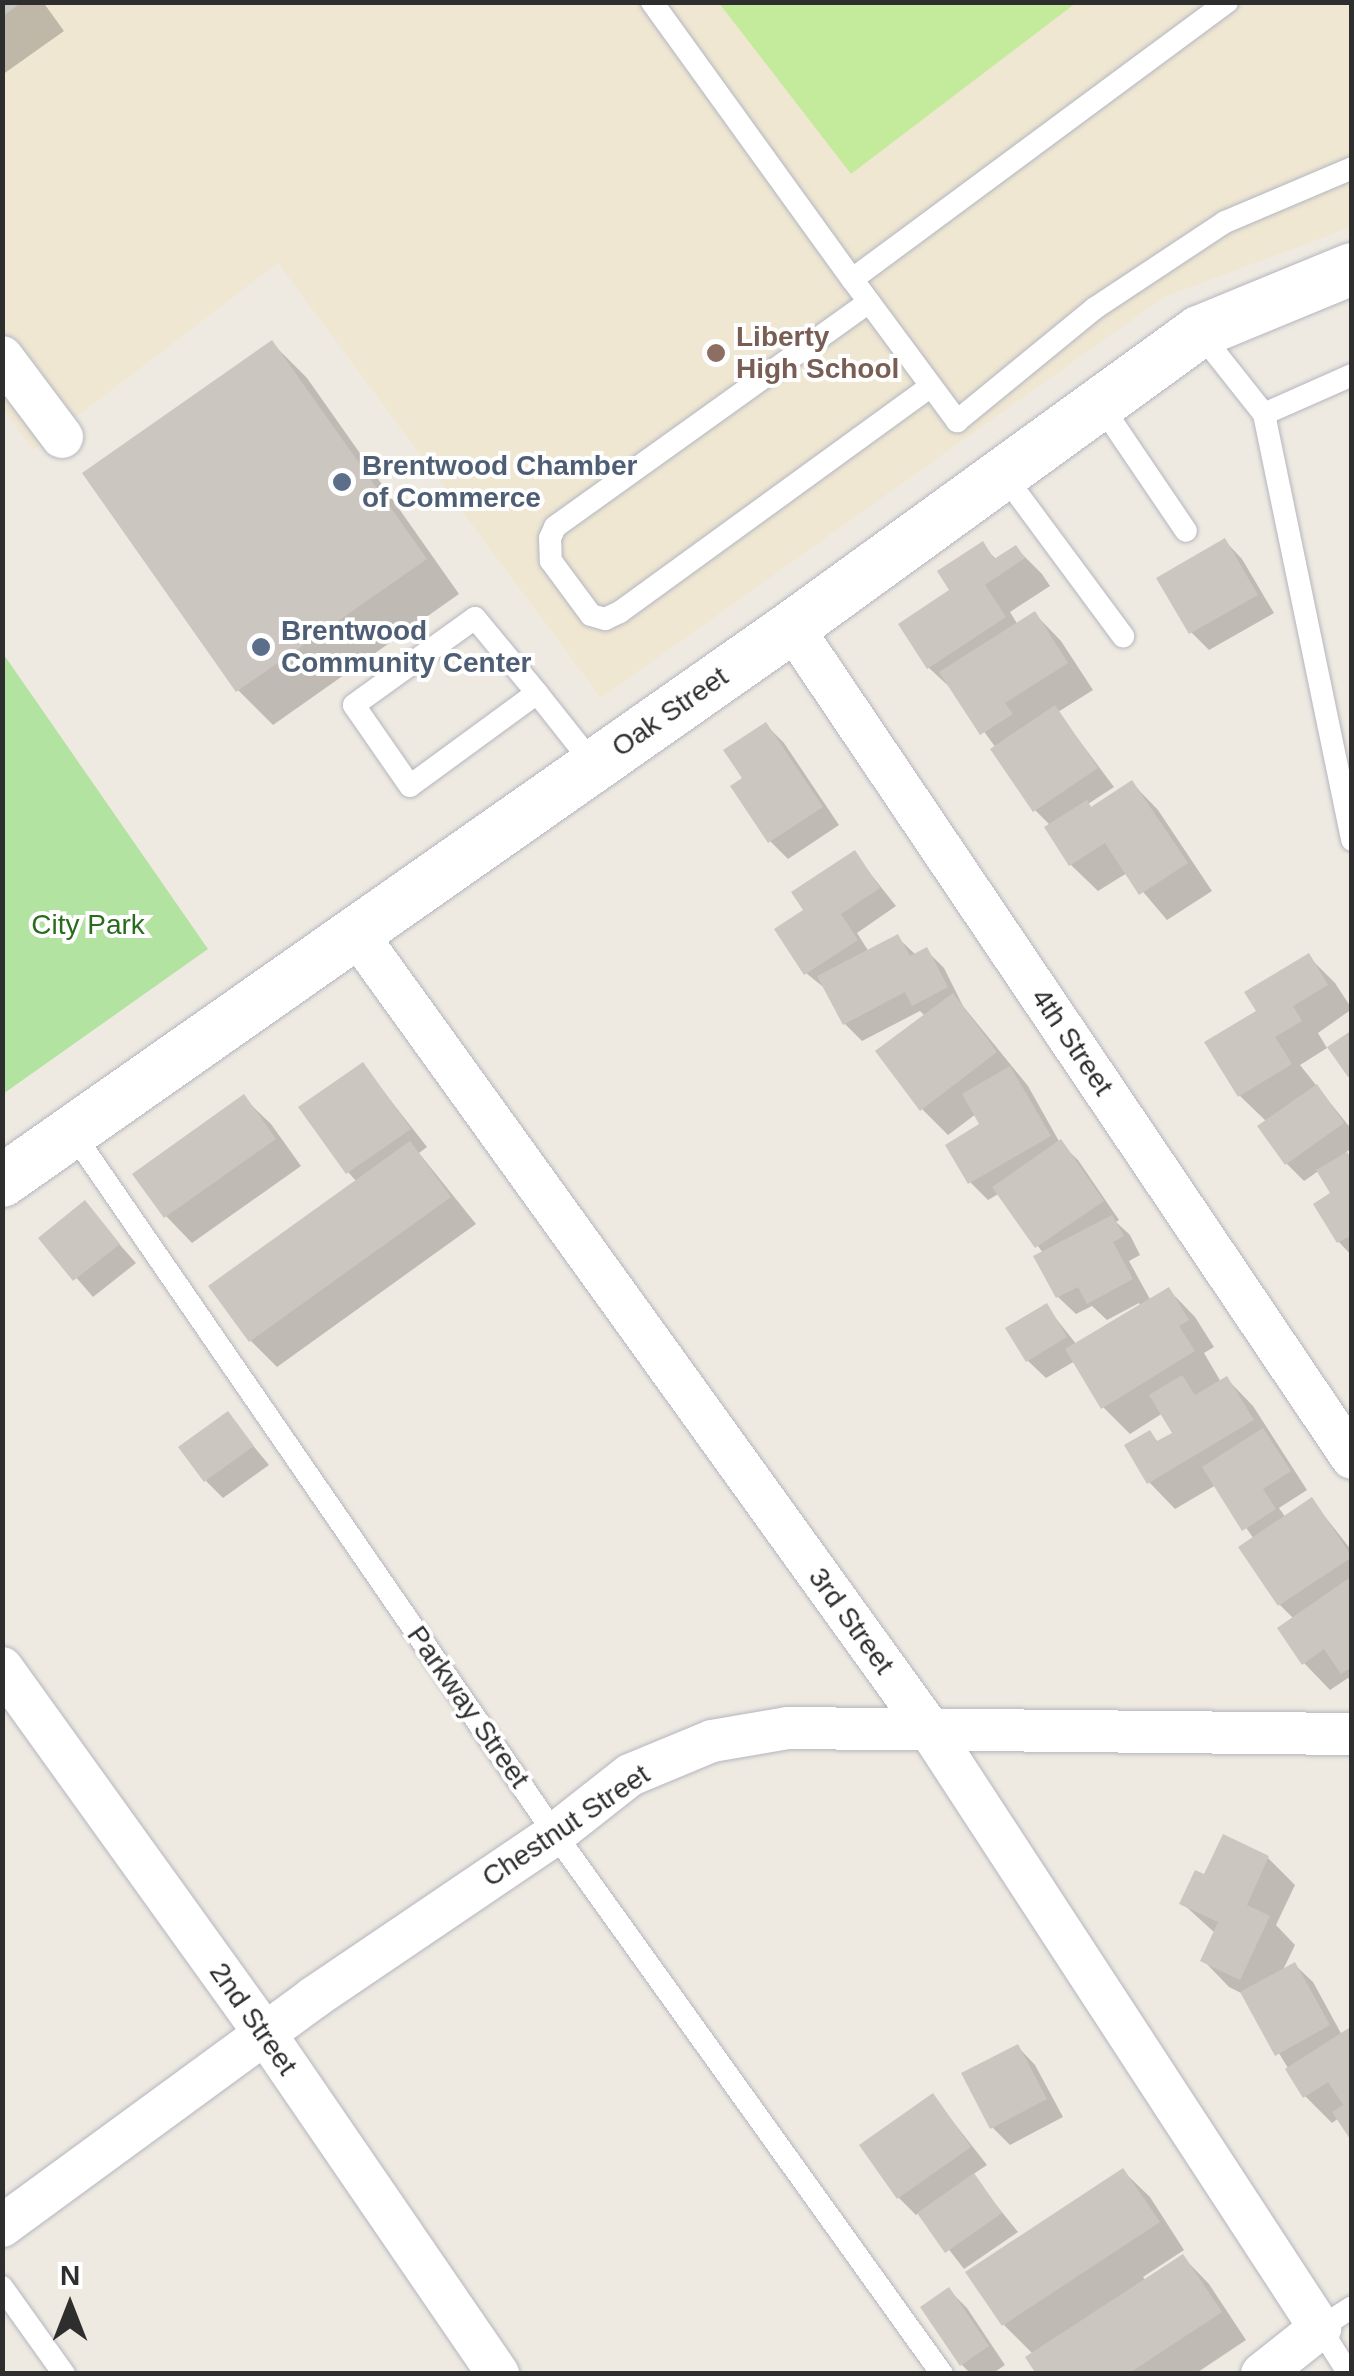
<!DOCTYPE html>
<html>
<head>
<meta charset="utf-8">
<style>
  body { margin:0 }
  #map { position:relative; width:1354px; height:2376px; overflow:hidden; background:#efeae1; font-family:Helvetica,sans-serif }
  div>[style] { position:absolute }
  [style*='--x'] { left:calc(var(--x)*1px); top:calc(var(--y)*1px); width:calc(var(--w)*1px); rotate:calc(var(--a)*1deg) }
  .education>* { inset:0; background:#efe7d2 }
  .green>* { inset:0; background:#b3e3a0 }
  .pitch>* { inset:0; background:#c4ea9c }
  .shadow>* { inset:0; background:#0003 }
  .building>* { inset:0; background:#cbc6c0 }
  .roads { filter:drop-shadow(0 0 2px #b4b6c0) drop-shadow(0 0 2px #b4b6c0) }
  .service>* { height:22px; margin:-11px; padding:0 11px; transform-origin:11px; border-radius:11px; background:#fff }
  .minor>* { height:42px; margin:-21px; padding:0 21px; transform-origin:21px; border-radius:21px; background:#fff }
  .tertiary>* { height:52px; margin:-26px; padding:0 26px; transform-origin:26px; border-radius:26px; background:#fff }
  .dots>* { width:28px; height:28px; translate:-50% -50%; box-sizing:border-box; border:5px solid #fff; border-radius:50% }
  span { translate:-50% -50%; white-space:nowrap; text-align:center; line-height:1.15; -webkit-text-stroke:8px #fff; paint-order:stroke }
  .education-label { font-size:28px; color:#785e54; font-weight:700 }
  .left { translate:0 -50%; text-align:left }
  .service-label { font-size:28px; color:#4e5e75; font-weight:700 }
  .street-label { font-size:28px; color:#2e2e2e }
  .park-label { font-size:28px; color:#296c1d }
  .frame { position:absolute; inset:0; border:5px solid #2e2e2e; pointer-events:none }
  .north { position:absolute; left:20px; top:2256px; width:100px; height:100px; -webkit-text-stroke:8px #fff; paint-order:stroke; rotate:0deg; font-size:28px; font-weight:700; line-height:40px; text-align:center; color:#2e2e2e }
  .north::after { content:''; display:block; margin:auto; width:35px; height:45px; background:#2e2e2e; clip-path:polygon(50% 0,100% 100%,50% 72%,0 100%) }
</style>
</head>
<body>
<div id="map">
  <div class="education">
    <i style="clip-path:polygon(3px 3px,1351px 3px,1351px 227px,1164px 297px,601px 698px,278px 263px,33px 450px,3px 409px)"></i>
  </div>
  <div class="green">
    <i style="clip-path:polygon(2px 652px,208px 949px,3px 1094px,2px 1094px)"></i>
  </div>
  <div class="pitch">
    <i style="clip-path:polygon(719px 3px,1076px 3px,851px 174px)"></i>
  </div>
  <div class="shadow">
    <i style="clip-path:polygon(2px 2px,43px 2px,64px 31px,2px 75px)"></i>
    <i style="clip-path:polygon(272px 343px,307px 378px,459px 594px,273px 725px,238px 690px)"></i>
    <i style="clip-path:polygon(1225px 541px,1242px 559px,1274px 613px,1209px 650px,1191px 632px)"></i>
    <i style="clip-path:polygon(982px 545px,997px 560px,1016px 548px,1042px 574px,1050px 586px,1010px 612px,1018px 625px,1035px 614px,1061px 641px,1093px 690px,1058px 712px,1114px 787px,1088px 804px,1093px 809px,1132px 783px,1158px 810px,1212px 891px,1167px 920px,1127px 873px,1098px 891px,1071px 865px,1048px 828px,1051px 826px,1035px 810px,996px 748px,956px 693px,928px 667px,952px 590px)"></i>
    <i style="clip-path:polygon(766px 725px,784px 743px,839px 825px,788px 859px,770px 841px,745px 779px)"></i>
    <i style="clip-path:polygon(854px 853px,896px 906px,857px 933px,869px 952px,897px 937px,916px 955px,926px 950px,944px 968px,963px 1006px,1028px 1086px,1060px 1143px,1078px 1160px,1119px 1220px,1116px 1222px,1130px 1235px,1140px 1255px,1129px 1261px,1151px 1301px,1169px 1290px,1195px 1317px,1214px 1347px,1204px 1353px,1221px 1382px,1227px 1379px,1253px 1406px,1307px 1490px,1279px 1508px,1286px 1518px,1312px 1500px,1352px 1551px,1352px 1681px,1348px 1678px,1330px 1690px,1304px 1663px,1294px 1619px,1280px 1605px,1254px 1539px,1216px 1485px,1175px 1509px,1149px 1482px,1149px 1433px,1159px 1443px,1175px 1434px,1163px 1413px,1130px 1434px,1103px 1407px,1075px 1361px,1046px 1378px,1028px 1361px,1009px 1328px,1046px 1306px,1077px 1345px,1141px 1307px,1139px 1303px,1107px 1320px,1092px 1306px,1076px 1314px,1058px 1297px,1043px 1253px,1000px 1193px,988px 1200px,970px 1182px,983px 1125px,976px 1114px,948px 1135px,922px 1109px,926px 1017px,920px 1011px,862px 1041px,845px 1024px,827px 990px,806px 973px,806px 910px)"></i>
    <i style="clip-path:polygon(1308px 956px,1335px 983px,1352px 1009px,1318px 1033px,1327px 1048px,1300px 1065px,1352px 1130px,1352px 1148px,1345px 1153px,1352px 1160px,1352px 1256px,1339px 1242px,1334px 1194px,1320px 1170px,1304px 1181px,1287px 1164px,1267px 1122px,1240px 1096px,1259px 1012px)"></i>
    <i style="clip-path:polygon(363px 1065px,427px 1147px,419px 1153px,476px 1224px,277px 1367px,251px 1341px,212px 1286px,357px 1182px,348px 1172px)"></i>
    <i style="clip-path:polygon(244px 1098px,271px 1124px,301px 1166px,192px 1243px,166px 1216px)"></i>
    <i style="clip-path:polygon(84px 1204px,136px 1263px,93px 1297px,42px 1238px)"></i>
    <i style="clip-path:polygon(227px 1414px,269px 1465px,223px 1498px,206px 1481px)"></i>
    <i style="clip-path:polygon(1268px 1858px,1295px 1885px,1276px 1925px,1295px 1945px,1282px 1972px,1295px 1965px,1313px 1982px,1342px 2035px,1352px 2138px,1339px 2118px,1332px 2123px,1305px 2096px,1243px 1994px,1229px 1987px,1203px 1960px,1215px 1933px,1182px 1903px,1205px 1878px)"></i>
    <i style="clip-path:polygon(1018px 2047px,1035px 2065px,1063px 2117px,1010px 2145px,992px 2127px)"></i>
    <i style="clip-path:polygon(933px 2096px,987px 2165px,972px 2175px,1018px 2232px,964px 2269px,920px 2212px,916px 2215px,898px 2197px)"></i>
    <i style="clip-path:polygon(1123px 2171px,1150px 2197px,1184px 2250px,1143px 2277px,1146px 2281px,1183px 2257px,1209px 2284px,1246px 2340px,1195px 2374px,1039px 2374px,1034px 2355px,1004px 2325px)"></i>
    <i style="clip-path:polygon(949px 2290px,967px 2308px,1005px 2365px,992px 2374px,971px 2374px,962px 2365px)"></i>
  </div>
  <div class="building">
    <i style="clip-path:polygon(2px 2px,22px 2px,2px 17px)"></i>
    <i style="clip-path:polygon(272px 340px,427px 559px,236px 692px,82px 473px)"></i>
    <i style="clip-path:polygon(1225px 538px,1258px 595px,1189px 634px,1156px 578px)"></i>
    <i style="clip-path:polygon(983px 541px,994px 559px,1016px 545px,1025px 558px,985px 585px,1006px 617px,927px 669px,898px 624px,949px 590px,937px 571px)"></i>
    <i style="clip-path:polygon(1035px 611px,1068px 663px,1005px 703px,1013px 714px,980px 735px,939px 672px)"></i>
    <i style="clip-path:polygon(1055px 705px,1098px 768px,1033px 812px,990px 749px)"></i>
    <i style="clip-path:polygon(766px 722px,823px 807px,768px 843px,730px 786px,742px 778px,723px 750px)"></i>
    <i style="clip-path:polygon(1132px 780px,1188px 863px,1139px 895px,1105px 843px,1069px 866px,1044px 827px,1087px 800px,1091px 807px)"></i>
    <i style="clip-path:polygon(855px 850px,880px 888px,841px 914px,858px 940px,804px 975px,774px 929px,803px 910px,791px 892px)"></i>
    <i style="clip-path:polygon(898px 934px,910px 956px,927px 947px,948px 987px,912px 1006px,905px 992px,843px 1025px,817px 976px)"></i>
    <i style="clip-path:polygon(1309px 953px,1328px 985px,1293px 1006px,1302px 1021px,1275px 1037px,1292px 1064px,1238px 1097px,1204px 1042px,1256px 1011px,1244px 992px)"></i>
    <i style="clip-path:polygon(953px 993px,997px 1052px,920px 1111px,875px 1051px)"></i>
    <i style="clip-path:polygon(1352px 1030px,1352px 1075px,1348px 1077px,1327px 1047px)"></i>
    <i style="clip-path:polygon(363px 1062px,411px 1129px,346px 1174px,298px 1107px)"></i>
    <i style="clip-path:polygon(1010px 1066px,1051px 1136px,968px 1184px,945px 1145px,979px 1124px,962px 1094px)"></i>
    <i style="clip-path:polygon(1317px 1084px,1344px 1123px,1285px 1165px,1257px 1126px)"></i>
    <i style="clip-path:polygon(244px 1094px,276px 1139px,164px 1218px,132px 1174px)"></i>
    <i style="clip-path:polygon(1061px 1139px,1104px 1201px,1035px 1248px,992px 1187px)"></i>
    <i style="clip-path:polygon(410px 1141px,451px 1197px,249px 1342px,208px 1286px)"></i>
    <i style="clip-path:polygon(1347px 1152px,1352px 1160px,1352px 1235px,1337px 1243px,1313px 1204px,1330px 1193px,1316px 1170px)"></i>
    <i style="clip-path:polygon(85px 1200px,120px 1244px,73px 1281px,38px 1238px)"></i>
    <i style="clip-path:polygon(1112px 1215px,1124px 1236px,1113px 1242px,1133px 1279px,1087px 1304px,1078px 1287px,1056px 1298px,1033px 1256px)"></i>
    <i style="clip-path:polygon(1169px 1287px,1189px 1320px,1179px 1326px,1195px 1351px,1101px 1409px,1065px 1349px)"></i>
    <i style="clip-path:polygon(1047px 1303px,1067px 1337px,1026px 1362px,1005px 1328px)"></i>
    <i style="clip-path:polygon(1182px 1375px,1195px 1395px,1227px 1376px,1254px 1420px,1147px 1484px,1124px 1445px,1150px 1430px,1157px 1441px,1172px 1433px,1149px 1395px)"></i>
    <i style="clip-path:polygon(228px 1411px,254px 1446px,204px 1482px,178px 1447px)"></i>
    <i style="clip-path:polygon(1263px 1428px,1291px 1471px,1263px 1489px,1276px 1509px,1242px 1531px,1202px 1467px)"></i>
    <i style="clip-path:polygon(1312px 1497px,1352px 1557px,1278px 1606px,1238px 1547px)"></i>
    <i style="clip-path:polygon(1352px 1576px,1352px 1667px,1341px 1674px,1324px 1649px,1302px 1665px,1277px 1628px)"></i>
    <i style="clip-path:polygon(1223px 1834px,1269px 1856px,1247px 1905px,1270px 1916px,1240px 1980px,1200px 1961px,1218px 1922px,1179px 1904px,1195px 1870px,1204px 1874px)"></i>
    <i style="clip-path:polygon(1295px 1962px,1330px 2025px,1275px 2056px,1240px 1992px)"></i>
    <i style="clip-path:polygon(1352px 2026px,1352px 2142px,1332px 2112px,1343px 2105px,1328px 2082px,1303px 2098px,1285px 2069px)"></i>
    <i style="clip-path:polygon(1018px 2044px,1047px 2099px,990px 2129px,961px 2073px)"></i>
    <i style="clip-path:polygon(933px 2093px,971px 2147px,897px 2199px,859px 2145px)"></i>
    <i style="clip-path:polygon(1123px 2168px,1160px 2222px,1002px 2326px,965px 2272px)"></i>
    <i style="clip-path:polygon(974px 2173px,1002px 2213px,945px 2253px,917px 2213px)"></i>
    <i style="clip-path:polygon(1183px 2254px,1222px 2312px,1128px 2374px,1036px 2374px,1025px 2357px)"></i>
    <i style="clip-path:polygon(949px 2287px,989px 2346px,960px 2366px,920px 2307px)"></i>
  </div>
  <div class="roads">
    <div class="service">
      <i style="--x:652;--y:2;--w:342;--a:54.2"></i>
      <i style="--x:1227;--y:2;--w:466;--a:143.5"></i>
      <i style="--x:852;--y:279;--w:177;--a:53.5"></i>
      <i style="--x:957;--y:421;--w:178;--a:-39.3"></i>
      <i style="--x:1095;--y:308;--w:156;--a:-33.5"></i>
      <i style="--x:1225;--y:222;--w:138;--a:-23"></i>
      <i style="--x:869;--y:302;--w:386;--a:144.4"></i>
      <i style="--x:555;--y:527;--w:12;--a:114"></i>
      <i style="--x:550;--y:538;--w:23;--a:88"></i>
      <i style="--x:551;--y:561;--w:67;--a:53.5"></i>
      <i style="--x:591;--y:615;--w:15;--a:16"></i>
      <i style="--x:605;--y:619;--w:17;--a:-25"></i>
      <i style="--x:620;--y:612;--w:384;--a:-36"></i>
      <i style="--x:1199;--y:332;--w:105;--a:51.6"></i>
      <i style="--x:1264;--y:414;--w:435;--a:78.3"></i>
      <i style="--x:1100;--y:404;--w:153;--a:55.9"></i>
      <i style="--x:1264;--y:414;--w:96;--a:-23.9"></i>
      <i style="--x:1003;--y:474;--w:202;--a:53.5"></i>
      <i style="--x:537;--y:693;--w:157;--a:143.8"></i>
      <i style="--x:410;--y:786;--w:98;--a:-124.7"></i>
      <i style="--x:354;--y:705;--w:149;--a:-35.7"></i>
      <i style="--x:475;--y:618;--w:97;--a:50.4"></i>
      <i style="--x:537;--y:693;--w:92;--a:51.6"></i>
      <i style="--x:72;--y:1132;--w:852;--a:55.47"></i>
      <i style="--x:555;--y:1834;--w:664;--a:54.37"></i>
      <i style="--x:2;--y:2287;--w:107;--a:54.5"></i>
      <i style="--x:1349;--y:2374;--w:54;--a:-122.2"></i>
      <i style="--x:1320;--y:2328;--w:38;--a:-33"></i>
    </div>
    <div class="minor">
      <i style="--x:2;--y:357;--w:100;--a:53.1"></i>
      <i style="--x:792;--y:627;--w:1002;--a:56.02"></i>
      <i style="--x:356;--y:933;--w:979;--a:54.23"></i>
      <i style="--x:928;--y:1727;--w:718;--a:56.89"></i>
      <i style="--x:1320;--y:2328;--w:74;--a:141.6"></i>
      <i style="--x:2;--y:1668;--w:452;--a:54.3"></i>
      <i style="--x:266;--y:2035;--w:411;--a:55.6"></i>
      <i style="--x:2;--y:2226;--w:386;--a:-36.2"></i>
      <i style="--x:313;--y:1998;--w:292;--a:-34.1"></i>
      <i style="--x:555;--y:1834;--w:95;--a:-38.2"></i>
      <i style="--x:630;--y:1775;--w:89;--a:-22.5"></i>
      <i style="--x:712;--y:1741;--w:77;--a:-9.7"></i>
      <i style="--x:788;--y:1728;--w:564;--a:0.61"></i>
    </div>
    <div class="tertiary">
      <i style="--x:2;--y:1181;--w:965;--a:-35.04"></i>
      <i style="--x:792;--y:627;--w:503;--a:-35.94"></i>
      <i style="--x:1199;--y:332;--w:165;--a:-22.4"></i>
    </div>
  </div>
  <div class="dots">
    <i style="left:716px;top:353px;background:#8d6e63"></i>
    <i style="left:342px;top:482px;background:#5c6f8a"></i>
    <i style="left:261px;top:647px;background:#5c6f8a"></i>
  </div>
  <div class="education-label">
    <span class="left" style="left:736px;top:353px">Liberty<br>High School</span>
  </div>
  <div class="service-label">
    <span class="left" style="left:362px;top:482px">Brentwood Chamber<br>of Commerce</span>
    <span class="left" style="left:281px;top:647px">Brentwood<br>Community Center</span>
  </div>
  <div class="street-label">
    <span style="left:670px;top:712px;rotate:-35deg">Oak Street</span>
    <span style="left:1072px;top:1042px;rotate:56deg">4th Street</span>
    <span style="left:851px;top:1621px;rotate:54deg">3rd Street</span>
    <span style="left:468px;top:1707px;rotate:55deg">Parkway Street</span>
    <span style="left:566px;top:1826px;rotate:-34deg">Chestnut Street</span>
    <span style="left:253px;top:2019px;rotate:55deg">2nd Street</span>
  </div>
  <div class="park-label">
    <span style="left:88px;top:925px">City Park</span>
  </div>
  <div class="frame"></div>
  <div class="north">N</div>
</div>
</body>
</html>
